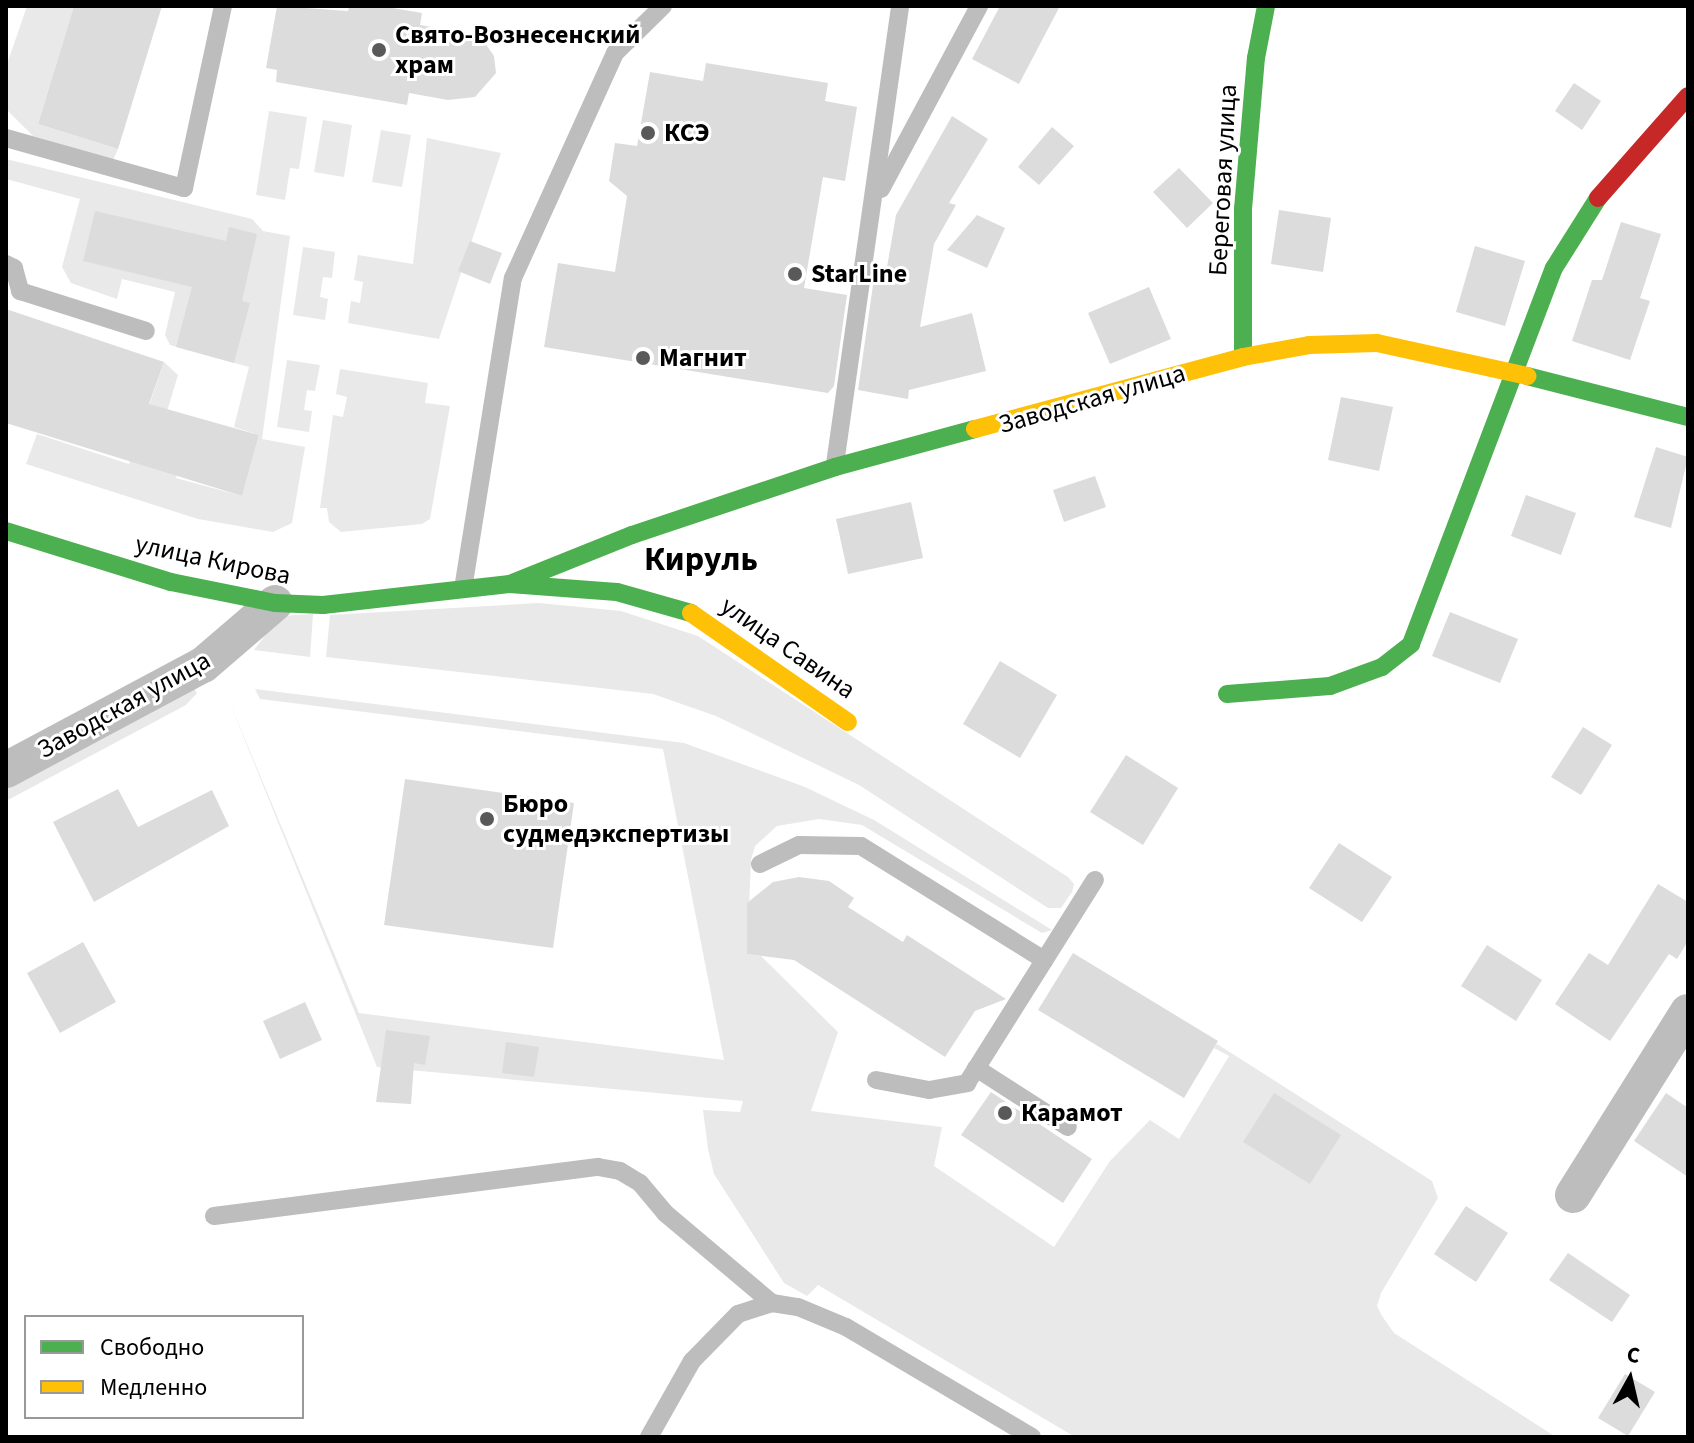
<!DOCTYPE html>
<html>
<head>
<meta charset="utf-8">
<style>
  body { margin:0 }
  #map { position:relative; width:1694px; height:1443px; overflow:hidden; background:#fff; font-family:"Source Sans 3",sans-serif }
  div>[style] { position:absolute }
  [style*='--x'] { left:calc(var(--x)*1px); top:calc(var(--y)*1px); width:calc(var(--w)*1px); rotate:calc(var(--a)*1deg) }
  .green>* { inset:0; background:#e9e9e9 }
  .building>* { inset:0; background:#dcdcdc }
  .lane>* { height:18px; margin:-9px; padding:0 9px; transform-origin:9px; border-radius:9px; background:#bdbdbd }
  .street>* { height:36px; margin:-18px; padding:0 18px; transform-origin:18px; border-radius:18px; background:#bdbdbd }
  .fast>* { height:18px; margin:-9px; padding:0 9px; transform-origin:9px; border-radius:9px; background:#4caf50 }
  .slow>* { height:18px; margin:-9px; padding:0 9px; transform-origin:9px; border-radius:9px; background:#ffc107 }
  .jam>* { height:18px; margin:-9px; padding:0 9px; transform-origin:9px; border-radius:9px; background:#c62828 }
  .dots>* { width:22px; height:22px; translate:-50% -50%; box-sizing:border-box; border:4px solid #fff; border-radius:50% }
  span { translate:-50% -50%; white-space:nowrap; text-align:center; line-height:1.15; -webkit-text-stroke:6px #fff; paint-order:stroke }
  .poi-label { font-size:26px; color:#000; font-weight:700 }
  .left { translate:0 -50%; text-align:left }
  .street-label { font-size:26px; color:#000 }
  .district-label { font-size:34px; color:#000; font-weight:700 }
  .frame { position:absolute; inset:0; border:8px solid #000; pointer-events:none }
  .legend { position:absolute; left:24px; top:1315px; width:280px; height:104px; box-sizing:border-box; background:#fff; border:2px solid #999; margin:0; padding:10px 14px; list-style:none; font-size:24px; color:#000 }
  .legend li { display:flex; align-items:center; gap:16px; height:40px }
  .legend b { width:40px; border:2px solid #999 }
  .north { position:absolute; left:1590px; top:1339px; width:80px; height:80px; -webkit-text-stroke:6px #fff; paint-order:stroke; rotate:8deg; font-size:22px; font-weight:700; line-height:32px; text-align:center; color:#000 }
  .north::after { content:''; display:block; margin:auto; width:28px; height:36px; background:#000; clip-path:polygon(50% 0,100% 100%,50% 72%,0 100%) }
</style>
</head>
<body>
<div id="map">
  <div class="green">
    <i style="clip-path:polygon(27px 6px,74px 6px,38px 124px,118px 149px,113px 160px,33px 136px,7px 110px,6px 67px)"></i>
    <i style="clip-path:polygon(269px 111px,307px 117px,299px 169px,290px 168px,285px 200px,256px 195px)"></i>
    <i style="clip-path:polygon(323px 120px,352px 125px,344px 177px,314px 172px)"></i>
    <i style="clip-path:polygon(381px 130px,411px 135px,402px 187px,372px 182px)"></i>
    <i style="clip-path:polygon(427px 138px,501px 153px,439px 339px,348px 323px,351px 301px,360px 303px,363px 282px,354px 280px,358px 255px,413px 264px)"></i>
    <i style="clip-path:polygon(6px 159px,252px 219px,263px 231px,290px 236px,262px 439px,305px 447px,292px 523px,273px 532px,198px 519px,26px 464px,37px 434px,129px 464px,164px 362px,178px 375px,157px 445px,183px 455px,176px 478px,242px 496px,259px 435px,234px 427px,249px 367px,170px 345px,165px 335px,175px 292px,122px 279px,117px 299px,71px 283px,62px 267px,80px 199px,6px 179px)"></i>
    <i style="clip-path:polygon(303px 247px,335px 252px,332px 278px,323px 277px,320px 297px,328px 299px,325px 320px,293px 315px)"></i>
    <i style="clip-path:polygon(287px 360px,320px 365px,315px 391px,307px 390px,304px 410px,312px 411px,309px 432px,277px 427px)"></i>
    <i style="clip-path:polygon(340px 369px,428px 383px,425px 403px,450px 406px,430px 519px,422px 524px,341px 532px,329px 522px,327px 508px,320px 508px,333px 415px,343px 417px,347px 397px,336px 394px)"></i>
    <i style="clip-path:polygon(539px 603px,621px 611px,698px 636px,1068px 877px,1074px 884px,1072px 892px,1061px 908px,1048px 908px,859px 785px,716px 716px,653px 694px,326px 657px,330px 615px)"></i>
    <i style="clip-path:polygon(313px 614px,310px 657px,254px 650px,280px 616px)"></i>
    <i style="clip-path:polygon(194px 688px,197px 693px,186px 705px,6px 801px,6px 780px)"></i>
    <i style="clip-path:polygon(255px 689px,684px 743px,805px 787px,874px 820px,1052px 930px,1042px 933px,862px 825px,819px 819px,777px 826px,755px 846px,751px 860px,747px 954px,761px 956px,838px 1032px,811px 1111px,942px 1127px,934px 1166px,1054px 1247px,1110px 1161px,1150px 1120px,1179px 1139px,1229px 1056px,1214px 1048px,1217px 1044px,1432px 1181px,1438px 1198px,1381px 1293px,1377px 1306px,1382px 1316px,1394px 1333px,1556px 1437px,1075px 1437px,818px 1285px,807px 1296px,784px 1283px,714px 1174px,708px 1149px,703px 1110px,740px 1112px,743px 1101px,377px 1067px,227px 696px,359px 1013px,724px 1060px,663px 749px,260px 699px)"></i>
  </div>
  <div class="building">
    <i style="clip-path:polygon(74px 6px,162px 6px,118px 149px,38px 124px)"></i>
    <i style="clip-path:polygon(277px 6px,348px 11px,349px 6px,381px 6px,422px 13px,420px 25px,460px 32px,485px 43px,494px 56px,496px 73px,475px 97px,448px 100px,409px 93px,407px 105px,276px 82px,277px 70px,266px 68px)"></i>
    <i style="clip-path:polygon(1000px 6px,1060px 6px,1019px 84px,972px 59px)"></i>
    <i style="clip-path:polygon(706px 63px,828px 83px,825px 101px,857px 107px,845px 181px,823px 177px,804px 288px,847px 295px,834px 386px,828px 393px,544px 347px,558px 263px,615px 272px,627px 196px,609px 181px,615px 143px,637px 146px,650px 72px,703px 81px)"></i>
    <i style="clip-path:polygon(1574px 83px,1601px 101px,1582px 130px,1555px 111px)"></i>
    <i style="clip-path:polygon(952px 116px,988px 139px,949px 203px,956px 205px,934px 244px,920px 327px,972px 313px,986px 371px,909px 390px,908px 399px,858px 390px,875px 271px,886px 273px,896px 215px)"></i>
    <i style="clip-path:polygon(1052px 127px,1074px 146px,1039px 185px,1018px 167px)"></i>
    <i style="clip-path:polygon(1179px 168px,1213px 203px,1187px 228px,1153px 192px)"></i>
    <i style="clip-path:polygon(1279px 210px,1331px 218px,1323px 272px,1271px 264px)"></i>
    <i style="clip-path:polygon(95px 211px,226px 241px,229px 227px,257px 234px,242px 301px,250px 303px,234px 363px,176px 347px,192px 287px,83px 261px)"></i>
    <i style="clip-path:polygon(977px 215px,1005px 228px,987px 268px,947px 250px)"></i>
    <i style="clip-path:polygon(1621px 222px,1661px 234px,1640px 298px,1650px 301px,1630px 360px,1572px 341px,1592px 280px,1602px 280px)"></i>
    <i style="clip-path:polygon(470px 241px,502px 253px,490px 284px,458px 271px)"></i>
    <i style="clip-path:polygon(1475px 246px,1525px 261px,1505px 326px,1456px 312px)"></i>
    <i style="clip-path:polygon(1149px 287px,1171px 339px,1110px 364px,1088px 313px)"></i>
    <i style="clip-path:polygon(6px 309px,164px 362px,149px 404px,259px 435px,242px 496px,6px 423px)"></i>
    <i style="clip-path:polygon(1341px 397px,1393px 407px,1379px 471px,1328px 460px)"></i>
    <i style="clip-path:polygon(1656px 447px,1688px 457px,1671px 528px,1634px 517px)"></i>
    <i style="clip-path:polygon(1095px 476px,1106px 507px,1064px 522px,1053px 490px)"></i>
    <i style="clip-path:polygon(1526px 495px,1576px 513px,1561px 555px,1511px 536px)"></i>
    <i style="clip-path:polygon(911px 502px,923px 558px,848px 574px,836px 519px)"></i>
    <i style="clip-path:polygon(1450px 612px,1518px 639px,1500px 683px,1432px 656px)"></i>
    <i style="clip-path:polygon(1000px 661px,1057px 695px,1020px 758px,963px 724px)"></i>
    <i style="clip-path:polygon(1583px 727px,1612px 745px,1581px 795px,1551px 777px)"></i>
    <i style="clip-path:polygon(1126px 755px,1178px 788px,1143px 845px,1090px 812px)"></i>
    <i style="clip-path:polygon(405px 779px,574px 803px,553px 948px,384px 925px)"></i>
    <i style="clip-path:polygon(118px 789px,138px 827px,212px 790px,229px 826px,94px 902px,53px 822px)"></i>
    <i style="clip-path:polygon(1339px 843px,1392px 877px,1362px 922px,1309px 888px)"></i>
    <i style="clip-path:polygon(799px 877px,829px 881px,854px 898px,848px 907px,903px 942px,907px 935px,1006px 999px,975px 1011px,945px 1057px,794px 960px,747px 954px,747px 903px,773px 882px)"></i>
    <i style="clip-path:polygon(1658px 884px,1688px 902px,1688px 941px,1677px 959px,1669px 954px,1610px 1041px,1555px 1004px,1589px 953px,1608px 965px)"></i>
    <i style="clip-path:polygon(83px 942px,116px 1002px,60px 1033px,27px 973px)"></i>
    <i style="clip-path:polygon(1487px 945px,1542px 980px,1516px 1021px,1461px 986px)"></i>
    <i style="clip-path:polygon(1073px 953px,1218px 1041px,1184px 1098px,1038px 1010px)"></i>
    <i style="clip-path:polygon(305px 1002px,322px 1040px,280px 1059px,263px 1021px)"></i>
    <i style="clip-path:polygon(386px 1030px,430px 1036px,425px 1065px,414px 1063px,411px 1104px,376px 1102px)"></i>
    <i style="clip-path:polygon(506px 1042px,539px 1047px,534px 1077px,502px 1073px)"></i>
    <i style="clip-path:polygon(991px 1092px,1092px 1159px,1063px 1203px,961px 1135px)"></i>
    <i style="clip-path:polygon(1274px 1093px,1341px 1135px,1310px 1184px,1243px 1142px)"></i>
    <i style="clip-path:polygon(1666px 1093px,1688px 1108px,1688px 1177px,1634px 1141px)"></i>
    <i style="clip-path:polygon(1466px 1206px,1508px 1233px,1476px 1282px,1434px 1254px)"></i>
    <i style="clip-path:polygon(1568px 1253px,1630px 1295px,1612px 1322px,1549px 1280px)"></i>
    <i style="clip-path:polygon(1625px 1374px,1655px 1392px,1628px 1436px,1598px 1418px)"></i>
  </div>
  <div class="lane">
    <i style="--x:6;--y:138;--w:185;--a:15.7"></i>
    <i style="--x:184;--y:188;--w:186;--a:-77.9"></i>
    <i style="--x:881;--y:189;--w:208;--a:-61.8"></i>
    <i style="--x:6;--y:264;--w:9;--a:27"></i>
    <i style="--x:14;--y:268;--w:24;--a:75"></i>
    <i style="--x:20;--y:291;--w:132;--a:17.6"></i>
    <i style="--x:835;--y:464;--w:463;--a:-81.9"></i>
    <i style="--x:463;--y:589;--w:315;--a:-80.9"></i>
    <i style="--x:513;--y:278;--w:247;--a:-65.6"></i>
    <i style="--x:615;--y:53;--w:67;--a:-44.4"></i>
    <i style="--x:760;--y:864;--w:43;--a:-26"></i>
    <i style="--x:799;--y:845;--w:62;--a:0.9"></i>
    <i style="--x:861;--y:846;--w:216;--a:31.9"></i>
    <i style="--x:976;--y:1068;--w:109;--a:32.7"></i>
    <i style="--x:876;--y:1080;--w:54;--a:10.7"></i>
    <i style="--x:929;--y:1090;--w:39;--a:-10"></i>
    <i style="--x:967;--y:1083;--w:240;--a:-57.8"></i>
    <i style="--x:214;--y:1216;--w:387;--a:-7.3"></i>
    <i style="--x:598;--y:1167;--w:22;--a:10"></i>
    <i style="--x:620;--y:1171;--w:23;--a:31"></i>
    <i style="--x:640;--y:1183;--w:39;--a:50"></i>
    <i style="--x:665;--y:1213;--w:140;--a:40.1"></i>
    <i style="--x:649;--y:1437;--w:87;--a:-60.5"></i>
    <i style="--x:692;--y:1361;--w:66;--a:-45.6"></i>
    <i style="--x:738;--y:1314;--w:36;--a:-18"></i>
    <i style="--x:772;--y:1303;--w:26;--a:9"></i>
    <i style="--x:798;--y:1307;--w:52;--a:22.6"></i>
    <i style="--x:846;--y:1327;--w:216;--a:30.6"></i>
  </div>
  <div class="street">
    <i style="--x:6;--y:770;--w:223;--a:-28.1"></i>
    <i style="--x:203;--y:665;--w:95;--a:-40.7"></i>
    <i style="--x:1573;--y:1195;--w:216;--a:-57.9"></i>
  </div>
  <div class="fast">
    <i style="--x:1243;--y:357;--w:148;--a:-90"></i>
    <i style="--x:1243;--y:209;--w:152;--a:-85.1"></i>
    <i style="--x:1256;--y:58;--w:53;--a:-79.1"></i>
    <i style="--x:1527;--y:376;--w:166;--a:14.3"></i>
    <i style="--x:6;--y:531;--w:173;--a:17.2"></i>
    <i style="--x:171;--y:582;--w:106;--a:11.4"></i>
    <i style="--x:275;--y:603;--w:48;--a:2.4"></i>
    <i style="--x:323;--y:605;--w:188;--a:-6.4"></i>
    <i style="--x:510;--y:584;--w:107;--a:4.3"></i>
    <i style="--x:617;--y:592;--w:77;--a:15.8"></i>
    <i style="--x:510;--y:584;--w:131;--a:-21.9"></i>
    <i style="--x:632;--y:535;--w:214;--a:-18.5"></i>
    <i style="--x:835;--y:467;--w:145;--a:-15.2"></i>
    <i style="--x:1227;--y:694;--w:103;--a:-4.4"></i>
    <i style="--x:1330;--y:686;--w:55;--a:-20.1"></i>
    <i style="--x:1382;--y:667;--w:37;--a:-38"></i>
    <i style="--x:1411;--y:644;--w:402;--a:-69.2"></i>
    <i style="--x:1554;--y:268;--w:83;--a:-57.8"></i>
  </div>
  <div class="slow">
    <i style="--x:975;--y:429;--w:278;--a:-15"></i>
    <i style="--x:1243;--y:357;--w:67;--a:-10.3"></i>
    <i style="--x:1309;--y:345;--w:68;--a:-1.7"></i>
    <i style="--x:1377;--y:343;--w:154;--a:12.4"></i>
    <i style="--x:691;--y:613;--w:191;--a:34.8"></i>
  </div>
  <div class="jam">
    <i style="--x:1598;--y:198;--w:136;--a:-48.6"></i>
  </div>
  <div class="dots">
    <i style="left:379px;top:50px;background:#595959"></i>
    <i style="left:648px;top:133px;background:#595959"></i>
    <i style="left:795px;top:274px;background:#595959"></i>
    <i style="left:643px;top:358px;background:#595959"></i>
    <i style="left:487px;top:819px;background:#595959"></i>
    <i style="left:1005px;top:1113px;background:#595959"></i>
  </div>
  <div class="poi-label">
    <span class="left" style="left:395px;top:50px">Свято-Вознесенский<br>храм</span>
    <span class="left" style="left:664px;top:133px">КСЭ</span>
    <span class="left" style="left:811px;top:274px">StarLine</span>
    <span class="left" style="left:659px;top:358px">Магнит</span>
    <span class="left" style="left:503px;top:819px">Бюро<br>судмедэкспертизы</span>
    <span class="left" style="left:1021px;top:1113px">Карамот</span>
  </div>
  <div class="street-label">
    <span style="left:1223px;top:180px;rotate:-87deg">Береговая улица</span>
    <span style="left:1092px;top:399px;rotate:-16deg">Заводская улица</span>
    <span style="left:213px;top:560px;rotate:12deg">улица Кирова</span>
    <span style="left:788px;top:648px;rotate:35deg">улица Савина</span>
    <span style="left:124px;top:705px;rotate:-29deg">Заводская улица</span>
  </div>
  <div class="district-label">
    <span style="left:701px;top:560px">Кируль</span>
  </div>
  <div class="frame"></div>
  <ul class="legend">
  <li><b style="height:10px;background:#4caf50"></b>Свободно</li>
  <li><b style="height:10px;background:#ffc107"></b>Медленно</li>
  </ul>
  <div class="north">С</div>
</div>
</body>
</html>
